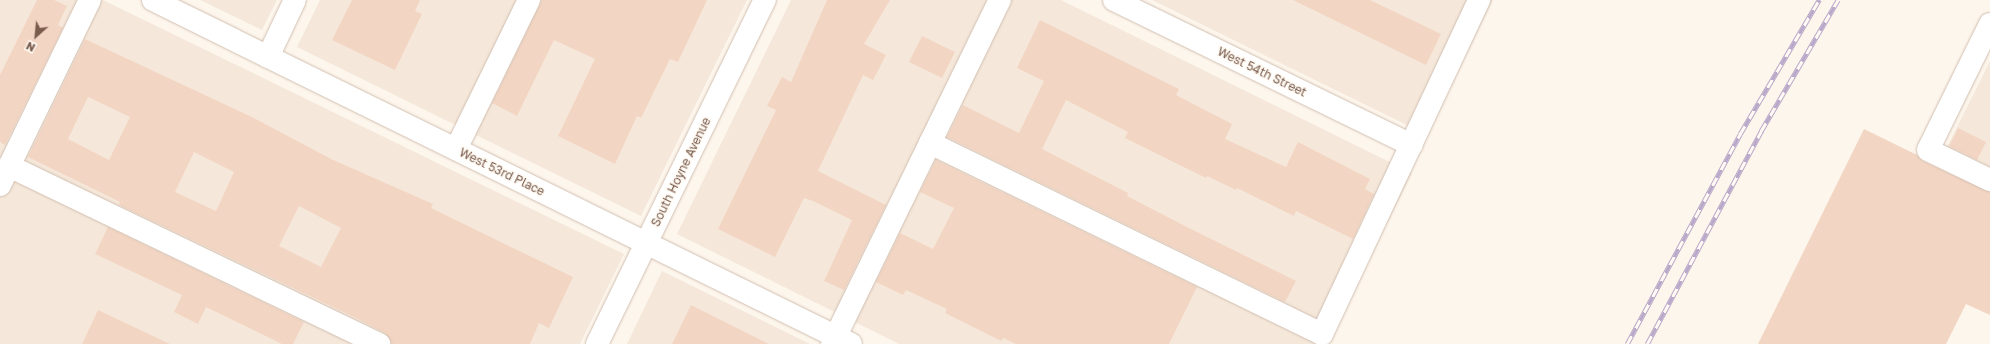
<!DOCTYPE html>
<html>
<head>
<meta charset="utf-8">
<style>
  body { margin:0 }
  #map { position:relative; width:1990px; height:344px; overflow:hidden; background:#fdf6ec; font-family:"Golos Text",sans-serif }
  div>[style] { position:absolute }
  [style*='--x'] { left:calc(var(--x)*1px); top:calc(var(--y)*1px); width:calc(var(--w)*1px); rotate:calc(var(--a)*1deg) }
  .residential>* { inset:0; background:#f5e8da }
  .building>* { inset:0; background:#f3d5c3 }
  .roads { filter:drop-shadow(0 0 1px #d1beb0) drop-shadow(0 0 1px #d1beb0) }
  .minor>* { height:22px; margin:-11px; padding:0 11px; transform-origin:11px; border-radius:11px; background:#fff }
  .rail>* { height:4.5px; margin-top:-2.25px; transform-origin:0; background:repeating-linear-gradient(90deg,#fffaf3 0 9px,#b9a8c9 0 18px); box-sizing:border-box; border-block:1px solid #b9a8c9 }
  span { translate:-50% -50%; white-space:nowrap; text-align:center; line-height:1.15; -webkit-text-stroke:3px #fffaf3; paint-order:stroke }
  .street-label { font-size:12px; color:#7a5c4d }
  .north { position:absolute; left:16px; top:16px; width:40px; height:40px; -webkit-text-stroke:3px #fffaf3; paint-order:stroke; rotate:207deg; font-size:11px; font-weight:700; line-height:16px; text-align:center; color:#7a5c4d }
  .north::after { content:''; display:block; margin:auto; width:14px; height:18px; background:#7a5c4d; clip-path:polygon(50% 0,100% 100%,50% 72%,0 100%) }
</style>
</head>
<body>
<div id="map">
  <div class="residential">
    <i style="clip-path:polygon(0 0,103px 0,624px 254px,580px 344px,0 344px)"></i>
    <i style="clip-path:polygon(200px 0,277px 0,262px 30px)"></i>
    <i style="clip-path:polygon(320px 0,747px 0,641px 216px,297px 47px)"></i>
    <i style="clip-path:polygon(791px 0,1061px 0,1412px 173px,1327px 344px,899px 344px,677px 234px)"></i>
    <i style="clip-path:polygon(1152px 0,1493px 0,1427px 135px)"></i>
    <i style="clip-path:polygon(1990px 61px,1990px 180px,1942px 157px)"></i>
    <i style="clip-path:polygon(662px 271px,810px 344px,627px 344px)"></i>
  </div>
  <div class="building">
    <i style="clip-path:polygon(37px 0,54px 0,67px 6px,58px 25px,63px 28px,5px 145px,0 142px,0 75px)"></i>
    <i style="clip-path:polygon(352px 0,420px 0,415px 11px,422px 14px,395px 70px,332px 40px)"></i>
    <i style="clip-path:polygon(542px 0,707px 0,678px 62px,670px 59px,641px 118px,637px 116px,615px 164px,558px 136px,595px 59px,554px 40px,517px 116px,492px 103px)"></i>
    <i style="clip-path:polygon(827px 0,890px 0,864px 44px,886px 55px,873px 80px,863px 75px,818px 171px,886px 205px,844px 290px,824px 281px,852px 220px,813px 201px,804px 198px,775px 257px,718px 229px,776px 110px,767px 106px,782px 77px,791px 82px)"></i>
    <i style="clip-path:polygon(1293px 0,1370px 0,1441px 34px,1426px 65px)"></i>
    <i style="clip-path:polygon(1040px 20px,1179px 89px,1176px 95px,1232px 124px,1225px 139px,1286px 167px,1298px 142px,1370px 179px,1365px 189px,1374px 194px,1353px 239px,1296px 211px,1294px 216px,1237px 188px,1236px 190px,1207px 176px,1206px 178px,1125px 138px,1128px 132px,1066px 100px,1042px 149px,1128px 193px,1127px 196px,1183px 225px,1296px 281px,1285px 302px,947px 137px,963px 105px,1019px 133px,1044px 81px,1017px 68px)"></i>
    <i style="clip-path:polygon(922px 36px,955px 52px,942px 78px,909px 62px)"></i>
    <i style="clip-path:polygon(evenodd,85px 39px,254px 118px,331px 159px,433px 204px,431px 208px,573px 277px,549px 328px,539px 323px,530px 344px,391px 344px,385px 333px,354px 317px,119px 205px,120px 202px,28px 157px,85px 39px,88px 97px,130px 117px,109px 160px,68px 139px,88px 97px,85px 39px,194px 152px,234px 172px,216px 211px,175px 192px,194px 152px,85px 39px,299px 206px,341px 228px,321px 267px,279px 246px,299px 206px)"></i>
    <i style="clip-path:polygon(1958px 128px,1986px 142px,1977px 160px,1949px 146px)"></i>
    <i style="clip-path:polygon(1864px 129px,1917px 155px,1923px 161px,1990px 192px,1990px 315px,1966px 304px,1946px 344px,1758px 344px)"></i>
    <i style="clip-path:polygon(936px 160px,1197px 287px,1169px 344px,1016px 344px,1003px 338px,1001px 341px,945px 313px,947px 309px,906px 290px,903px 295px,876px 282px,900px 233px,933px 249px,954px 208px,920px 192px)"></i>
    <i style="clip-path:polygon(108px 227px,304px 322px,293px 344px,282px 344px,206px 307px,198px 324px,174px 312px,182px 295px,95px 254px)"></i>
    <i style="clip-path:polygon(691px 305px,769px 344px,672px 344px)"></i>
    <i style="clip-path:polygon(98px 310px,170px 344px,82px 344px)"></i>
  </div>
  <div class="roads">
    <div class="minor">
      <i style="--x:153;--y:0;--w:778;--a:26.24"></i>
      <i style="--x:1114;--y:0;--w:331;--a:26"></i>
      <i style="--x:1990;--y:24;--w:140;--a:116.2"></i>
      <i style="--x:1928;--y:150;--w:69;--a:25.8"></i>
      <i style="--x:268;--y:57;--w:63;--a:-64.7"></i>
      <i style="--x:930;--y:143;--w:436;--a:26"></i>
      <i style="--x:1322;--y:334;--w:369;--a:-64.8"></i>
      <i style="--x:456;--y:149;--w:166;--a:-63.9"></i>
      <i style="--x:9;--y:166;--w:411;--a:25.7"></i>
      <i style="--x:0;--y:185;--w:206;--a:-64.1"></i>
      <i style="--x:597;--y:344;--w:383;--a:-64"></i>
      <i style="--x:832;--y:344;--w:383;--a:-64"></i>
    </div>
  </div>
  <div class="rail">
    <i style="--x:1627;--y:344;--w:238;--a:-61.7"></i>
    <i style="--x:1740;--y:134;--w:156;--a:-59.5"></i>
    <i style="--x:1647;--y:344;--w:242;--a:-61.8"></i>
    <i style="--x:1761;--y:131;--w:152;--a:-59.6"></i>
  </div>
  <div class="street-label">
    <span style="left:1262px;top:72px;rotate:26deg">West 54th Street</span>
    <span style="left:502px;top:172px;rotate:26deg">West 53rd Place</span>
    <span style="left:681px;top:172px;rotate:-64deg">South Hoyne Avenue</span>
  </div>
  <div class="north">N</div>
</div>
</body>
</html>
